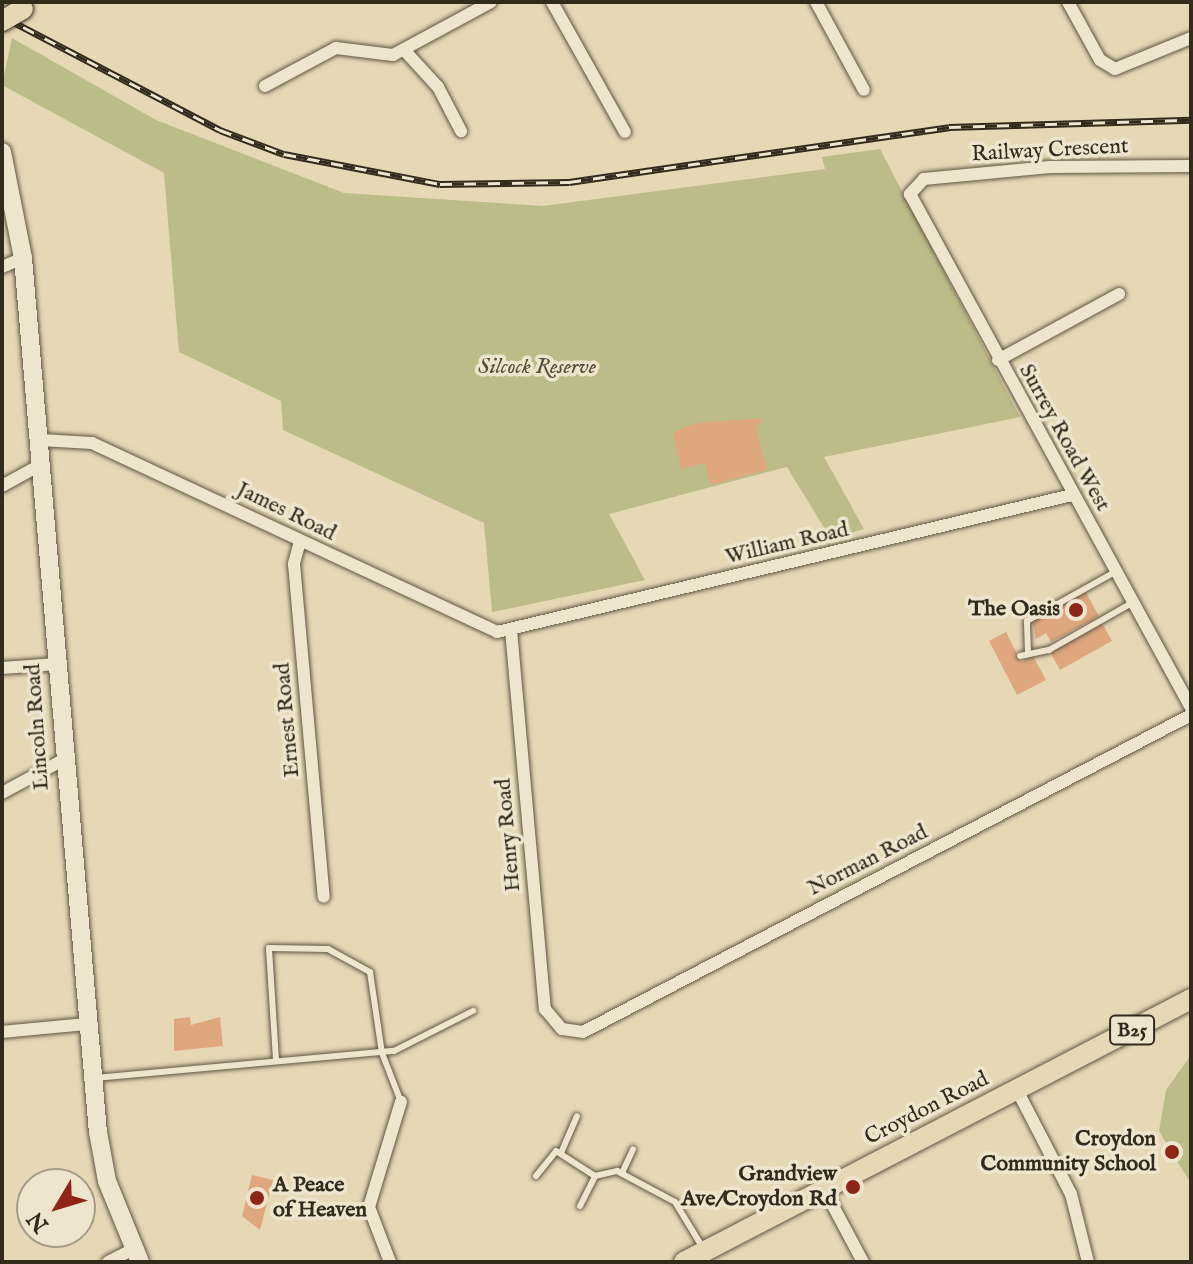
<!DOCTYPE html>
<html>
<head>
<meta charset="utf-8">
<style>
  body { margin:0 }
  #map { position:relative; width:1193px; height:1264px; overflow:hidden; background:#e6d7b5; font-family:"IM FELL English",serif }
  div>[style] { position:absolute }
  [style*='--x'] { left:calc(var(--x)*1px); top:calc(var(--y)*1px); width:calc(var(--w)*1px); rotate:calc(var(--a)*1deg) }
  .green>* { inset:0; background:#bcbc89 }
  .building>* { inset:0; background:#dfa77e }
  .roads { filter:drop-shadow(0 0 2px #605544) drop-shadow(0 0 2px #605544) }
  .lane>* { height:6px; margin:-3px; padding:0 3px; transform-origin:3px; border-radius:3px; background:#efe5cf }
  .street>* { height:12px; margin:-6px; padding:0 6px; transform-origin:6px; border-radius:6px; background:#efe5cf }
  .secondary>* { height:18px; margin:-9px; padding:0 9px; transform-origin:9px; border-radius:9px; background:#efe5cf }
  .primary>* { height:20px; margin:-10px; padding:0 10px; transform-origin:10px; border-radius:10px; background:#e6d7b5 }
  .rail>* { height:7px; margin-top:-3.5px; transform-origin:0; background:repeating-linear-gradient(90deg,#efe5cf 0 12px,#332a1e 0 24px); box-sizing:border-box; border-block:2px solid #332a1e }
  .bridges { filter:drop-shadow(0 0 2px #332a1e) drop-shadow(0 0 2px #332a1e) }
  .primary-bridge>* { height:20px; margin:-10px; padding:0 10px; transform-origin:10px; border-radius:10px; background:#e6d7b5 }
  .dots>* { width:22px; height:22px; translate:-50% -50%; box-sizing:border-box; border:4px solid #efe5cf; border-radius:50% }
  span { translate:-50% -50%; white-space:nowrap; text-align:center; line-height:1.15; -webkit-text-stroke:7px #efe5cf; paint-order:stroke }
  .shield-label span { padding:2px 6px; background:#efe5cf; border:2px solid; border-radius:6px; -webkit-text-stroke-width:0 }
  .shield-label { font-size:20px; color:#332a1e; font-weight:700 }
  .street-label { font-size:22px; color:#332a1e }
  .park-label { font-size:22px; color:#554e39; font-style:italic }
  .poi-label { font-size:22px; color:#332a1e; font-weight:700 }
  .right { translate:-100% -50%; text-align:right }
  .left { translate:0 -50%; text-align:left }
  .frame { position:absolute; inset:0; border:4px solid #332a1e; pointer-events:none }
  .north { position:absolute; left:16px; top:1168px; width:80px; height:80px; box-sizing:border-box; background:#efe5cf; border:2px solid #a49a88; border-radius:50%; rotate:232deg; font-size:22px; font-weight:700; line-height:32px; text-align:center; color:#332a1e }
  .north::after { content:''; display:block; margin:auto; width:28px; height:36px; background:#8f2418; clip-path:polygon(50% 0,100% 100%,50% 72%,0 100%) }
</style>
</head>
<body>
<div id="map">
  <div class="green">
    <i style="clip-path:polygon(12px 38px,156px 120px,344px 193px,543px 206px,825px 169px,822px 157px,880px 149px,1020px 417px,824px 457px,864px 529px,831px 539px,787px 467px,609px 514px,645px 580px,492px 612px,484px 523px,283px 430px,281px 401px,179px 352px,164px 173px,2px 85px)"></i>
    <i style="clip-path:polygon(1191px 1055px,1191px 1184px,1159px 1131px,1166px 1090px)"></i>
  </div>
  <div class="building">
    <i style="clip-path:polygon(764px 418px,756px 427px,767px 470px,710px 485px,705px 463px,681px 469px,673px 433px,695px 423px)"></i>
    <i style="clip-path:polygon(1085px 591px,1099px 616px,1051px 642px,1046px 633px,1036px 639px,1032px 619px)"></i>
    <i style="clip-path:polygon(1102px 623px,1112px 641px,1060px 670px,1050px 652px)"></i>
    <i style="clip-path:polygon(1006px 632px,1021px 662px,1033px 656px,1046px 680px,1017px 695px,989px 641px)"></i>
    <i style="clip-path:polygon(190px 1017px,191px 1025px,220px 1017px,223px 1046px,174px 1051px,174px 1019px)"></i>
    <i style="clip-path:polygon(252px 1175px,273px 1180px,260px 1230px,242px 1216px)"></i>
  </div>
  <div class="roads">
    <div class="lane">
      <i style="--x:1028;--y:652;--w:31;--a:-92"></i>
      <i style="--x:1027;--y:621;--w:101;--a:-29.1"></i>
      <i style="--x:1020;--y:656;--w:30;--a:-12"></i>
      <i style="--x:1049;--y:650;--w:95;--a:-29.5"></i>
      <i style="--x:276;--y:1060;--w:112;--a:-93.6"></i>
      <i style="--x:269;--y:948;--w:59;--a:1"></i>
      <i style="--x:328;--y:949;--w:48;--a:28.7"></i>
      <i style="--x:370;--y:972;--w:82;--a:81.6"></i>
      <i style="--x:382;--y:1053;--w:53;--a:68.8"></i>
      <i style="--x:95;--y:1078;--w:300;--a:-5.2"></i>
      <i style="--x:394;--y:1051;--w:89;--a:-26.9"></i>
      <i style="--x:561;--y:1153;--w:40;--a:-66.6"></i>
      <i style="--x:622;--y:1173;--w:26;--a:-65"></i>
      <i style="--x:536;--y:1176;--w:32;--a:-51"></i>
      <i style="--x:556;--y:1151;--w:46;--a:32.7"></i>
      <i style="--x:580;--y:1206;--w:34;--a:-63"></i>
      <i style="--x:595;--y:1176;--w:23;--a:-13"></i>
      <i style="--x:617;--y:1171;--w:66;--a:28.1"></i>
      <i style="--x:675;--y:1202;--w:54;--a:58.7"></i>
    </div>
    <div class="street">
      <i style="--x:552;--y:2;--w:149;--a:60.7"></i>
      <i style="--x:816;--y:2;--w:100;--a:61.4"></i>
      <i style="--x:1068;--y:2;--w:66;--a:61.1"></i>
      <i style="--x:1100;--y:60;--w:17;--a:31"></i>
      <i style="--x:1115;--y:69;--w:82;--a:-22.2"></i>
      <i style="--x:405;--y:51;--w:49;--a:47.5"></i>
      <i style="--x:438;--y:87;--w:50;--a:62.4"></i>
      <i style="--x:265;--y:86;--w:81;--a:-28.2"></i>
      <i style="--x:336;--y:48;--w:57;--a:7"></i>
      <i style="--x:393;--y:55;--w:111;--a:-28.4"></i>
      <i style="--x:1191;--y:166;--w:141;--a:179.6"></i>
      <i style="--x:1050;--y:167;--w:127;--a:174.6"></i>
      <i style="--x:924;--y:179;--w:21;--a:133"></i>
      <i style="--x:910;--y:194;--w:586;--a:61.33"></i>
      <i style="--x:2;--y:267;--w:23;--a:-23"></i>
      <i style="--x:998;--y:360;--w:138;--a:-28.6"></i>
      <i style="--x:41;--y:440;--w:51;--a:3.4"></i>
      <i style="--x:92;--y:443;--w:447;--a:25"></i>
      <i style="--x:497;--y:632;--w:591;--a:-13.4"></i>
      <i style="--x:2;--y:486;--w:46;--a:-28.8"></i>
      <i style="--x:300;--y:541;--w:24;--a:105"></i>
      <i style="--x:294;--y:564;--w:334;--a:84.9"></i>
      <i style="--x:511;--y:630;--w:381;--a:84.9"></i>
      <i style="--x:545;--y:1009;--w:26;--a:50"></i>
      <i style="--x:562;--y:1029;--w:21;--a:8"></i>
      <i style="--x:583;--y:1032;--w:686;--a:-27.54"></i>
      <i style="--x:2;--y:668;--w:55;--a:-4.2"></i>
      <i style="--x:2;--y:793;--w:72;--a:-28.4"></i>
      <i style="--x:2;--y:1032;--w:84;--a:-5.4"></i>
      <i style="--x:1017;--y:1090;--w:117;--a:62.6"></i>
      <i style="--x:1071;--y:1194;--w:70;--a:76"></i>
      <i style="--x:824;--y:1189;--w:83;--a:61.9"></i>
      <i style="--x:108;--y:1262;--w:28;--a:-27"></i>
      <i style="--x:390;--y:1262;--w:59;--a:-110.9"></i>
      <i style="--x:369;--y:1207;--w:110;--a:-73.1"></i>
    </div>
    <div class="secondary">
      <i style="--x:2;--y:152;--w:108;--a:78.8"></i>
      <i style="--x:23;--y:258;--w:877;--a:85.1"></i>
      <i style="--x:98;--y:1132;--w:50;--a:79.6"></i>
      <i style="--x:107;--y:1181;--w:87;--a:67.8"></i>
    </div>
    <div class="primary">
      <i style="--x:684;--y:1262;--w:571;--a:-27.42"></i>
    </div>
  </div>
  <div class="rail">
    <i style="--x:2;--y:16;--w:246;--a:27.6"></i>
    <i style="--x:220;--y:130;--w:68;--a:20.6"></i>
    <i style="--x:284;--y:154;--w:159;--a:10.9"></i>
    <i style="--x:440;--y:184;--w:129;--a:-0.9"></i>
    <i style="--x:569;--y:182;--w:384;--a:-8.2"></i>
    <i style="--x:949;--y:127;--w:242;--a:-1.7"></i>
  </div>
  <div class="bridges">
    <div class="primary-bridge">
      <i style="--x:2;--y:21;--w:24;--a:-30"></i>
    </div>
  </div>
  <div class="dots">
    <i style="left:1076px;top:610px;background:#8f2418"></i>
    <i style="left:1172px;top:1152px;background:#8f2418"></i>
    <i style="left:853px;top:1187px;background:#8f2418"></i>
    <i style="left:257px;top:1198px;background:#8f2418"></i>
  </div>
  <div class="shield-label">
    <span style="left:1132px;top:1030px">B25</span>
  </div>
  <div class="street-label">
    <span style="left:1050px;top:151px;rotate:-3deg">Railway Crescent</span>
    <span style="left:1064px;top:438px;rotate:61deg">Surrey Road West</span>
    <span style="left:286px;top:512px;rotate:26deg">James Road</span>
    <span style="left:787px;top:544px;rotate:-13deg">William Road</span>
    <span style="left:288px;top:720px;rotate:-95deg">Ernest Road</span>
    <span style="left:38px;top:727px;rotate:-94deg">Lincoln Road</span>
    <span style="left:509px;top:835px;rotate:-95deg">Henry Road</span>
    <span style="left:868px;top:861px;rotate:-27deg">Norman Road</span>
    <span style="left:927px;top:1109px;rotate:-27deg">Croydon Road</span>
  </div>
  <div class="park-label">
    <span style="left:537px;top:368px">Silcock Reserve</span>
  </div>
  <div class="poi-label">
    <span class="right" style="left:1060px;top:610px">The Oasis</span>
    <span class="right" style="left:1156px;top:1152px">Croydon<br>Community School</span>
    <span class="right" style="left:837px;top:1187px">Grandview<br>Ave/Croydon Rd</span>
    <span class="left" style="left:273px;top:1198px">A Peace<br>of Heaven</span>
  </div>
  <div class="frame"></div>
  <div class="north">N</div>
</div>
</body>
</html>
